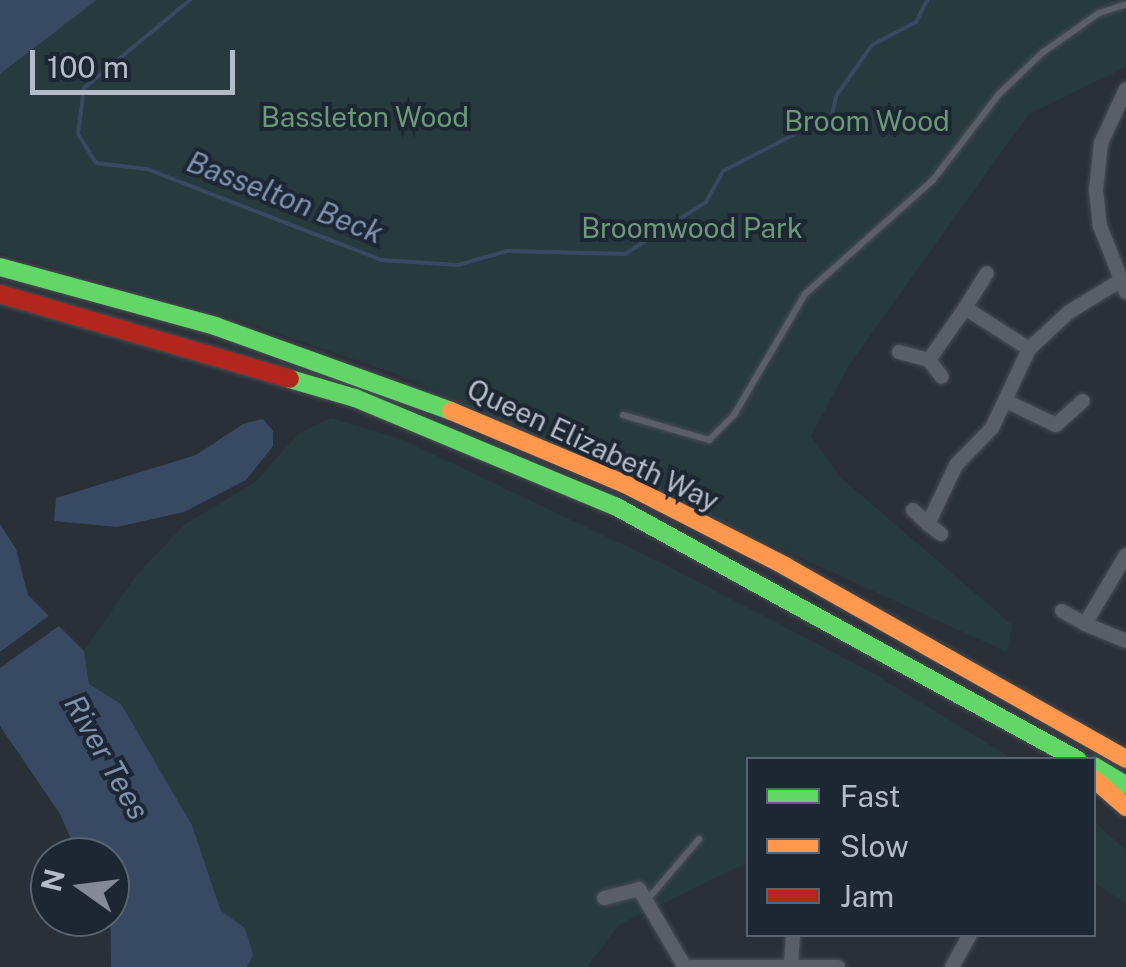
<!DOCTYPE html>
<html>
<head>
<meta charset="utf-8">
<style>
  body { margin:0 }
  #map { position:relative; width:1126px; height:967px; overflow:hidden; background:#2a3038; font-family:"Public Sans",sans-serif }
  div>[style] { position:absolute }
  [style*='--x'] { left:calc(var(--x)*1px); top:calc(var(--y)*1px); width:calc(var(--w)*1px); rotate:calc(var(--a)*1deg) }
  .green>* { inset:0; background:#273a3e }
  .water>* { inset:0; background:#384963 }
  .pier>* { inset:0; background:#2a3038 }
  .stream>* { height:4px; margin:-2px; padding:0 2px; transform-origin:2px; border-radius:2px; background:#384963 }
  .roads { filter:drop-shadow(0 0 2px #484c53) drop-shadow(0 0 2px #484c53) }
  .lane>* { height:6px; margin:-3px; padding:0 3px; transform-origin:3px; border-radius:3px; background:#5a5e66 }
  .street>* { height:14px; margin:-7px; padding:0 7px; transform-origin:7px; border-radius:7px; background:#5a5e66 }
  .fast>* { height:18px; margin:-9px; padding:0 9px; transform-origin:9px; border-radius:9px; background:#63d668 }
  .slow>* { height:18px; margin:-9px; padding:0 9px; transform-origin:9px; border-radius:9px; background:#ff974d }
  .jam>* { height:18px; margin:-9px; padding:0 9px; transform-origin:9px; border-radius:9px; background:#b3261e }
  span { translate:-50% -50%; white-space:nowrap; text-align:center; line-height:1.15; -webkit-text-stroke:8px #1d2633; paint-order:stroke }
  .park-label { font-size:28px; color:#6b9a76 }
  .street-label { font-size:28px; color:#b4bcc9 }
  .water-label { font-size:30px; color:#7c92b1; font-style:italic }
  .legend { position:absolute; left:746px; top:757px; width:350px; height:180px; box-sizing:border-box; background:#1d2633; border:2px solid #59626f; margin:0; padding:12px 18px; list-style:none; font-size:30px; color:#b4bcc9 }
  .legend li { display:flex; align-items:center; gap:20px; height:50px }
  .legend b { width:50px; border:2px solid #59626f }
  .north { position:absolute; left:30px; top:837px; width:100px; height:100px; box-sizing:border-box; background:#1d2633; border:2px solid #59626f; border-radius:50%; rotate:284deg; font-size:28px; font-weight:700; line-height:40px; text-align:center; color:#b4bcc9 }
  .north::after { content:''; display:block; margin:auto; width:35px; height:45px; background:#848b96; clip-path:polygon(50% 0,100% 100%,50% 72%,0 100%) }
  .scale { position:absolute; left:30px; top:50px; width:205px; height:45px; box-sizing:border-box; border:5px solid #b4bcc9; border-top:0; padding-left:12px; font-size:30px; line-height:35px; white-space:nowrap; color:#b4bcc9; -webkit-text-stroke:8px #1d2633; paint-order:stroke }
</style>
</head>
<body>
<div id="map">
  <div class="green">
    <i style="clip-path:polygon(97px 0,1126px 0,1126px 67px,1029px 114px,849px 365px,811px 436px,840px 477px,1012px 625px,1007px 652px,399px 375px,237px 319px,0 253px,0 74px)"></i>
    <i style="clip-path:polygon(331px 418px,401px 439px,666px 565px,873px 673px,1013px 759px,748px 760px,748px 862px,619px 925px,587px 967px,247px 967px,253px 955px,221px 911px,192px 825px,121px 704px,89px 685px,84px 651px,135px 577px,184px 525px,255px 482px,299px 433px)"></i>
    <i style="clip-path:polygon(1094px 822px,1126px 850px,1126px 904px,1094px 882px)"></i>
  </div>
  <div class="water">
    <i style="clip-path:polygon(0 0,97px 0,0 74px)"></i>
    <i style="clip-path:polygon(263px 419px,273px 431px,273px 446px,246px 480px,184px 512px,117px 527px,54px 521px,56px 498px,196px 455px,243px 424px)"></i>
    <i style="clip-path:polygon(0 524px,16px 549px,28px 595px,84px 651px,89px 684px,121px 704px,192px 825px,221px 911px,245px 928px,253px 955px,247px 967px,111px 967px,110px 857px,79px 857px,60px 814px,0 726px)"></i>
  </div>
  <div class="pier">
    <i style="clip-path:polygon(53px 613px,63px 623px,0 668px,0 652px)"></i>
  </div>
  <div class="stream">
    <i style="--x:190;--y:0;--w:138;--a:140.3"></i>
    <i style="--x:84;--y:88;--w:46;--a:97.4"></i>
    <i style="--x:78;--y:134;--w:34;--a:58"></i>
    <i style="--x:96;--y:163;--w:51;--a:6.7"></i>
    <i style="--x:147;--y:169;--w:252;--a:21.2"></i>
    <i style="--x:382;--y:260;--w:76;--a:3.8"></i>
    <i style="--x:458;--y:265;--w:51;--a:-15.9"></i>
    <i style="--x:507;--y:251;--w:118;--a:1.5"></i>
    <i style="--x:625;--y:254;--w:96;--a:-32.7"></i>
    <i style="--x:706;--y:202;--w:35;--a:-61"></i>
    <i style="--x:723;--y:171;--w:123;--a:-27.2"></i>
    <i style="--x:832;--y:115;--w:19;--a:-78"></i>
    <i style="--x:836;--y:96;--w:62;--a:-54.8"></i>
    <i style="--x:872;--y:45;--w:50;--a:-27.6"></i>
    <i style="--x:916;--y:22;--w:25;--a:-63"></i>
  </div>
  <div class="roads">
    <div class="lane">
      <i style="--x:623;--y:415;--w:90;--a:16.2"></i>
      <i style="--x:709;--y:440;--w:35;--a:-45"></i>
      <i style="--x:734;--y:415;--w:140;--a:-59.6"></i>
      <i style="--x:805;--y:294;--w:171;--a:-41.7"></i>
      <i style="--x:933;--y:180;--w:108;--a:-52.5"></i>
      <i style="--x:999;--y:94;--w:59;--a:-43.6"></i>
      <i style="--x:1042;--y:53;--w:70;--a:-35.1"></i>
      <i style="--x:1099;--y:13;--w:28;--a:-18"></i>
      <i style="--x:648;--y:899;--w:79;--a:-49.6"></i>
    </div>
    <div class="street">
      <i style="--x:1126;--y:89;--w:60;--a:114.8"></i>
      <i style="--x:1101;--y:143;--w:47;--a:96.1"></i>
      <i style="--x:1096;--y:190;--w:36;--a:84"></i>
      <i style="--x:1100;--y:226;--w:71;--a:68.5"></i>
      <i style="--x:965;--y:308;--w:41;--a:-57.8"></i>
      <i style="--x:899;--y:352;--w:31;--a:15"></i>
      <i style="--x:929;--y:360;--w:63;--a:-55.3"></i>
      <i style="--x:965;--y:308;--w:76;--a:32.6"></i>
      <i style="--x:929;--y:360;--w:21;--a:53"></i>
      <i style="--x:1008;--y:402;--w:53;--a:25.6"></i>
      <i style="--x:1056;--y:425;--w:36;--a:-42"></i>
      <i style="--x:913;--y:510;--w:21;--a:43"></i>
      <i style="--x:941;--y:534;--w:16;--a:-142"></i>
      <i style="--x:928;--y:524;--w:65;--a:-64.6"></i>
      <i style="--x:956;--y:465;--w:52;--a:-45.8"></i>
      <i style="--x:992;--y:428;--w:87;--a:-64.9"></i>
      <i style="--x:1029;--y:349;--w:54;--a:-42.8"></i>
      <i style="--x:1069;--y:312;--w:60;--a:-31.3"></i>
      <i style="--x:1126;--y:555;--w:80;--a:120.7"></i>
      <i style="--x:1085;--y:624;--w:44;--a:22.5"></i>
      <i style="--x:1062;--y:611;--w:26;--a:29"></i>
      <i style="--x:604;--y:898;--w:36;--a:-14"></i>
      <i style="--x:639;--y:889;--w:91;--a:59.5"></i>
      <i style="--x:791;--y:965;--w:31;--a:-86"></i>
      <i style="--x:693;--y:967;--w:145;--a:0"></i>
      <i style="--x:952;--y:967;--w:38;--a:-61"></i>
    </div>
    <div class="fast">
      <i style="--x:0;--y:267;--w:223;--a:15.3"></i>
      <i style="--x:215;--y:326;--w:251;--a:19.8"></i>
      <i style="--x:290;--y:379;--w:68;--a:16.3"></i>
      <i style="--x:355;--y:398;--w:282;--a:22.6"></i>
      <i style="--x:615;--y:506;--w:528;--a:28.75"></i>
      <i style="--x:1094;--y:766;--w:37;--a:31"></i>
    </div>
    <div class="slow">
      <i style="--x:451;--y:411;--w:189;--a:22.8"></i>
      <i style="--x:625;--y:484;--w:180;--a:27.1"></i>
      <i style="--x:785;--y:566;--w:392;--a:29.5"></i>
      <i style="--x:1094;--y:779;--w:43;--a:41.2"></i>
    </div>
    <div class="jam">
      <i style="--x:0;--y:294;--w:302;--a:16.3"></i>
    </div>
  </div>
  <div class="park-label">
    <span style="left:365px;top:117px">Bassleton Wood</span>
    <span style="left:867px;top:121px">Broom Wood</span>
    <span style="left:692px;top:228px">Broomwood Park</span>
  </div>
  <div class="street-label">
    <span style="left:593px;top:445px;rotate:25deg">Queen Elizabeth Way</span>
  </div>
  <div class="water-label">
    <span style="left:285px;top:197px;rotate:21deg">Basselton Beck</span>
    <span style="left:107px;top:757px;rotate:60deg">River Tees</span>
  </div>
  <ul class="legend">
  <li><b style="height:12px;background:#63d668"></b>Fast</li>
  <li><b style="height:12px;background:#ff974d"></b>Slow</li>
  <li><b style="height:12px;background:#b3261e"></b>Jam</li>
  </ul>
  <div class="north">N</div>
  <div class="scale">100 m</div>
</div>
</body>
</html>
